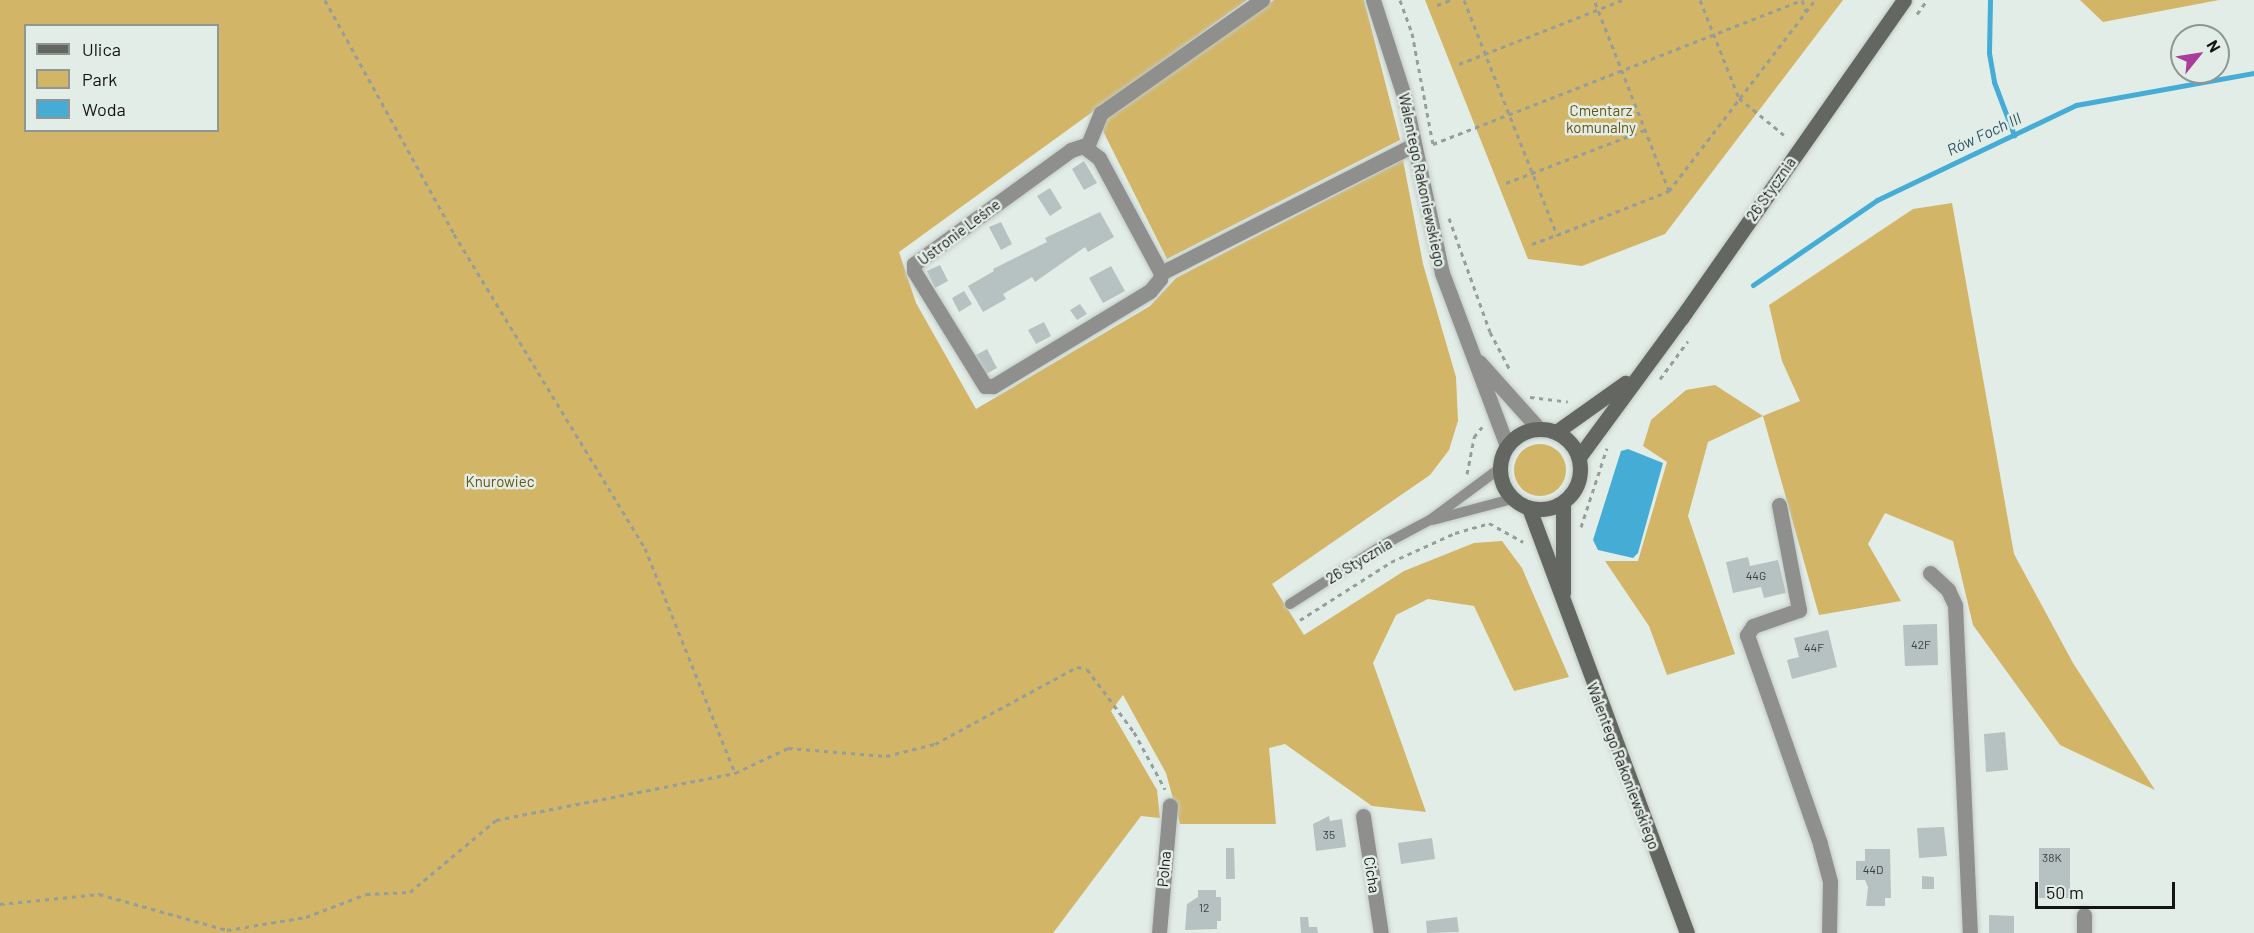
<!DOCTYPE html>
<html>
<head>
<meta charset="utf-8">
<style>
  body { margin:0 }
  #map { position:relative; width:2254px; height:933px; overflow:hidden; background:#e3ede7; font-family:Barlow,sans-serif }
  div>[style] { position:absolute }
  [style*='--x'] { left:calc(var(--x)*1px); top:calc(var(--y)*1px); width:calc(var(--w)*1px); rotate:calc(var(--a)*1deg) }
  .green>* { inset:0; background:#d2b566 }
  .round { border-radius:50% }
  .water>* { inset:0; background:#45acd6 }
  .stream>* { height:5px; margin:-2.5px; padding:0 2.5px; transform-origin:2.5px; border-radius:2.5px; background:#45acd6 }
  .building>* { inset:0; background:#b6c1c1 }
  .path>* { height:3px; margin-top:-1.5px; transform-origin:0; background:repeating-linear-gradient(90deg,#969e99 0 4.5px,transparent 0 9px) }
  .roads { filter:drop-shadow(0 0 2px #c2cac5) drop-shadow(0 0 2px #c2cac5) }
  .lane>* { height:10px; margin:-5px; padding:0 5px; transform-origin:5px; border-radius:5px; background:#8f908d }
  .street>* { height:15px; margin:-7.5px; padding:0 7.5px; transform-origin:7.5px; border-radius:7.5px; background:#8f908d }
  .secondary>* { height:15px; margin:-7.5px; padding:0 7.5px; transform-origin:7.5px; border-radius:7.5px; background:#646661 }
  .secondary>.ring { margin:-7.5px; padding:0; box-sizing:content-box; background:none; border:15px solid #646661; border-radius:50% }
  span { translate:-50% -50%; white-space:nowrap; text-align:center; line-height:1.15; -webkit-text-stroke:5px #e3ede7; paint-order:stroke }
  .number-label { font-size:12px; color:#3b403e }
  .number-label span { -webkit-text-stroke-width:0 }
  .park-label { font-size:15px; color:#695412 }
  .street-label { font-size:15px; color:#121513 }
  .water-label { font-size:16px; color:#295366; font-style:italic }
  .legend { position:absolute; left:24px; top:24px; width:195px; height:108px; box-sizing:border-box; background:#e3ede7; border:2px solid #8f9792; margin:0; padding:8px 10px; list-style:none; font-size:18px; color:#121513 }
  .legend li { display:flex; align-items:center; gap:12px; height:30px }
  .legend b { width:30px; border:2px solid #8f9792 }
  .north { position:absolute; left:2170px; top:24px; width:60px; height:60px; box-sizing:border-box; background:#e3ede7; border:2px solid #8f9792; border-radius:50%; rotate:60deg; font-size:16px; font-weight:700; line-height:24px; text-align:center; color:#121513 }
  .north::after { content:''; display:block; margin:auto; width:21px; height:27px; background:#ab3e9d; clip-path:polygon(50% 0,100% 100%,50% 72%,0 100%) }
  .scale { position:absolute; left:2035px; top:882px; width:140px; height:27px; box-sizing:border-box; border:3px solid #121513; border-top:0; padding-left:8px; font-size:18px; line-height:21px; white-space:nowrap; color:#121513; -webkit-text-stroke:4px #e3ede7; paint-order:stroke }
</style>
</head>
<body>
<div id="map">
  <div class="green">
    <i style="clip-path:polygon(evenodd,0 0,1247px 0,899px 252px,916px 303px,976px 409px,1150px 306px,1176px 278px,1403px 160px,1423px 264px,1456px 377px,1458px 421px,1449px 450px,1430px 475px,1272px 584px,1304px 635px,1404px 571px,1474px 543px,1502px 541px,1522px 568px,1569px 677px,1514px 691px,1474px 606px,1428px 599px,1396px 615px,1373px 663px,1426px 812px,1372px 806px,1285px 744px,1269px 748px,1276px 824px,1180px 824px,1166px 773px,1123px 695px,1111px 711px,1157px 790px,1160px 818px,1141px 816px,1053px 933px,0 933px,0 0,26px 26px,218px 26px,218px 130px,26px 130px,26px 26px)"></i>
    <i style="clip-path:polygon(1274px 0,1364px 0,1400px 140px,1167px 259px,1098px 121px)"></i>
    <i style="clip-path:polygon(1425px 0,1843px 0,1665px 234px,1582px 266px,1528px 259px)"></i>
    <i style="clip-path:polygon(2080px 0,2219px 0,2103px 22px)"></i>
    <i style="clip-path:polygon(1952px 203px,2014px 554px,2073px 663px,2155px 790px,2060px 745px,1973px 625px,1953px 541px,1885px 513px,1868px 544px,1901px 601px,1819px 615px,1763px 416px,1708px 442px,1688px 516px,1735px 654px,1667px 675px,1649px 626px,1605px 561px,1638px 561px,1667px 462px,1643px 446px,1651px 420px,1686px 390px,1715px 385px,1763px 416px,1800px 401px,1782px 361px,1769px 305px,1913px 209px)"></i>
    <i class="round" style="left:1514px;top:444px;width:52px;height:52px"></i>
  </div>
  <div class="water">
    <i style="clip-path:polygon(1628px 449px,1663px 463px,1638px 553px,1633px 558px,1598px 550px,1593px 540px,1621px 451px)"></i>
  </div>
  <div class="stream">
    <i style="--x:1990;--y:0;--w:53;--a:91.1"></i>
    <i style="--x:1989;--y:53;--w:29;--a:80"></i>
    <i style="--x:1994;--y:82;--w:57;--a:69.3"></i>
    <i style="--x:1753;--y:285;--w:150;--a:-34.4"></i>
    <i style="--x:1877;--y:200;--w:221;--a:-25.5"></i>
    <i style="--x:2076;--y:105;--w:181;--a:-10.2"></i>
  </div>
  <div class="building">
    <i style="clip-path:polygon(1084px 161px,1097px 183px,1084px 190px,1072px 169px)"></i>
    <i style="clip-path:polygon(1050px 188px,1062px 208px,1050px 216px,1037px 196px)"></i>
    <i style="clip-path:polygon(1100px 212px,1114px 237px,1088px 252px,1085px 247px,1035px 282px,1032px 277px,1003px 294px,1006px 299px,983px 312px,968px 286px,994px 271px,993px 269px,1047px 242px,1045px 238px)"></i>
    <i style="clip-path:polygon(1001px 222px,1012px 244px,1001px 250px,989px 227px)"></i>
    <i style="clip-path:polygon(940px 265px,948px 281px,935px 288px,927px 271px)"></i>
    <i style="clip-path:polygon(1111px 266px,1125px 291px,1103px 303px,1089px 278px)"></i>
    <i style="clip-path:polygon(964px 291px,972px 304px,959px 312px,952px 298px)"></i>
    <i style="clip-path:polygon(1080px 304px,1087px 314px,1077px 320px,1070px 310px)"></i>
    <i style="clip-path:polygon(1044px 322px,1051px 336px,1036px 344px,1028px 330px)"></i>
    <i style="clip-path:polygon(987px 349px,997px 368px,986px 374px,976px 355px)"></i>
    <i style="clip-path:polygon(1748px 557px,1750px 566px,1778px 560px,1786px 593px,1764px 598px,1761px 587px,1733px 593px,1726px 562px)"></i>
    <i style="clip-path:polygon(1937px 624px,1938px 665px,1905px 666px,1903px 625px)"></i>
    <i style="clip-path:polygon(1828px 630px,1837px 667px,1792px 679px,1787px 660px,1799px 657px,1794px 638px)"></i>
    <i style="clip-path:polygon(2005px 732px,2008px 770px,1986px 772px,1984px 734px)"></i>
    <i style="clip-path:polygon(1329px 816px,1330px 821px,1342px 819px,1346px 847px,1316px 851px,1313px 824px)"></i>
    <i style="clip-path:polygon(1944px 827px,1947px 856px,1919px 858px,1917px 828px)"></i>
    <i style="clip-path:polygon(1432px 838px,1435px 859px,1401px 864px,1398px 843px)"></i>
    <i style="clip-path:polygon(1226px 848px,1234px 848px,1235px 879px,1226px 879px)"></i>
    <i style="clip-path:polygon(2039px 848px,2070px 848px,2070px 898px,2039px 898px)"></i>
    <i style="clip-path:polygon(1865px 849px,1890px 849px,1891px 898px,1885px 898px,1885px 906px,1866px 906px,1868px 887px,1865px 880px,1856px 880px,1856px 861px,1865px 861px)"></i>
    <i style="clip-path:polygon(1922px 876px,1934px 877px,1934px 889px,1922px 889px)"></i>
    <i style="clip-path:polygon(1198px 890px,1216px 890px,1216px 897px,1221px 897px,1221px 921px,1217px 921px,1217px 929px,1185px 930px,1187px 904px,1198px 897px)"></i>
    <i style="clip-path:polygon(1989px 915px,2014px 916px,2014px 933px,1989px 933px)"></i>
    <i style="clip-path:polygon(1300px 917px,1308px 917px,1309px 927px,1317px 927px,1318px 933px,1301px 933px)"></i>
    <i style="clip-path:polygon(1457px 917px,1459px 932px,1427px 933px,1426px 921px)"></i>
  </div>
  <div class="path">
    <i style="--x:325;--y:0;--w:267;--a:61.1"></i>
    <i style="--x:454;--y:234;--w:368;--a:58.7"></i>
    <i style="--x:645;--y:548;--w:242;--a:68.2"></i>
    <i style="--x:1400;--y:0;--w:35;--a:70"></i>
    <i style="--x:1412;--y:33;--w:113;--a:79.3"></i>
    <i style="--x:1464;--y:0;--w:253;--a:68.4"></i>
    <i style="--x:1557;--y:235;--w:120;--a:-21.4"></i>
    <i style="--x:1669;--y:191;--w:205;--a:-111.4"></i>
    <i style="--x:1700;--y:0;--w:105;--a:68.3"></i>
    <i style="--x:1739;--y:98;--w:58;--a:39.4"></i>
    <i style="--x:1802;--y:0;--w:12;--a:70"></i>
    <i style="--x:1437;--y:5;--w:15;--a:-20"></i>
    <i style="--x:1917;--y:14;--w:17;--a:-54"></i>
    <i style="--x:1459;--y:64;--w:175;--a:-21.4"></i>
    <i style="--x:1433;--y:144;--w:396;--a:-21.3"></i>
    <i style="--x:1506;--y:183;--w:149;--a:-20.9"></i>
    <i style="--x:1669;--y:191;--w:240;--a:-52.6"></i>
    <i style="--x:1449;--y:218;--w:121;--a:70.2"></i>
    <i style="--x:1490;--y:332;--w:43;--a:62.2"></i>
    <i style="--x:1532;--y:244;--w:27;--a:-20"></i>
    <i style="--x:1660;--y:379;--w:47;--a:-53.6"></i>
    <i style="--x:1530;--y:397;--w:38;--a:7"></i>
    <i style="--x:1467;--y:474;--w:38;--a:-79"></i>
    <i style="--x:1474;--y:437;--w:13;--a:-51"></i>
    <i style="--x:1581;--y:527;--w:83;--a:-71.8"></i>
    <i style="--x:1300;--y:620;--w:108;--a:-32.5"></i>
    <i style="--x:1391;--y:562;--w:70;--a:-24.4"></i>
    <i style="--x:1455;--y:533;--w:35;--a:-16"></i>
    <i style="--x:1489;--y:523;--w:39;--a:29"></i>
    <i style="--x:0;--y:904;--w:100;--a:-5.8"></i>
    <i style="--x:99;--y:894;--w:133;--a:15.7"></i>
    <i style="--x:227;--y:930;--w:80;--a:-9.3"></i>
    <i style="--x:306;--y:917;--w:64;--a:-21"></i>
    <i style="--x:366;--y:894;--w:44;--a:-2.6"></i>
    <i style="--x:410;--y:892;--w:112;--a:-39.9"></i>
    <i style="--x:496;--y:820;--w:244;--a:-11.1"></i>
    <i style="--x:735;--y:773;--w:59;--a:-25.3"></i>
    <i style="--x:788;--y:748;--w:98;--a:4.7"></i>
    <i style="--x:886;--y:756;--w:50;--a:-13.8"></i>
    <i style="--x:935;--y:744;--w:162;--a:-28.5"></i>
    <i style="--x:1077;--y:667;--w:10;--a:11"></i>
    <i style="--x:1087;--y:669;--w:79;--a:53.3"></i>
    <i style="--x:1134;--y:732;--w:65;--a:61.5"></i>
  </div>
  <div class="roads">
    <div class="lane">
      <i style="--x:1433;--y:520;--w:82;--a:-14.9"></i>
      <i style="--x:1290;--y:604;--w:108;--a:-32.5"></i>
      <i style="--x:1381;--y:546;--w:55;--a:-28"></i>
      <i style="--x:1430;--y:520;--w:86;--a:-36.5"></i>
    </div>
    <div class="street">
      <i style="--x:1373;--y:0;--w:101;--a:72.1"></i>
      <i style="--x:1404;--y:96;--w:181;--a:77.9"></i>
      <i style="--x:1442;--y:273;--w:185;--a:69.4"></i>
      <i style="--x:1083;--y:146;--w:20;--a:37"></i>
      <i style="--x:1099;--y:158;--w:131;--a:61.7"></i>
      <i style="--x:1161;--y:273;--w:6;--a:99"></i>
      <i style="--x:1160;--y:279;--w:16;--a:130"></i>
      <i style="--x:1150;--y:291;--w:184;--a:148.8"></i>
      <i style="--x:993;--y:386;--w:8;--a:180"></i>
      <i style="--x:985;--y:386;--w:135;--a:-121.7"></i>
      <i style="--x:914;--y:271;--w:7;--a:-90"></i>
      <i style="--x:914;--y:264;--w:194;--a:-36"></i>
      <i style="--x:1071;--y:150;--w:13;--a:-18"></i>
      <i style="--x:1087;--y:147;--w:37;--a:-68"></i>
      <i style="--x:1101;--y:113;--w:197;--a:-35.1"></i>
      <i style="--x:1161;--y:273;--w:283;--a:-26.9"></i>
      <i style="--x:1479;--y:362;--w:90;--a:48.2"></i>
      <i style="--x:1779;--y:505;--w:107;--a:79.2"></i>
      <i style="--x:1799;--y:610;--w:49;--a:160.8"></i>
      <i style="--x:1753;--y:626;--w:11;--a:124"></i>
      <i style="--x:1747;--y:635;--w:221;--a:70.7"></i>
      <i style="--x:1820;--y:844;--w:39;--a:75"></i>
      <i style="--x:1830;--y:882;--w:51;--a:91.1"></i>
      <i style="--x:1930;--y:573;--w:25;--a:43"></i>
      <i style="--x:1948;--y:590;--w:17;--a:65"></i>
      <i style="--x:1955;--y:605;--w:328;--a:87.4"></i>
      <i style="--x:1363;--y:816;--w:118;--a:81.3"></i>
      <i style="--x:1159;--y:933;--w:128;--a:-85.1"></i>
      <i style="--x:2084;--y:933;--w:18;--a:-90"></i>
    </div>
    <div class="secondary">
      <i class="ring" style="left:1500px;top:429px;width:65px;height:65px"></i>
      <i style="--x:1556;--y:432;--w:85;--a:-35.4"></i>
      <i style="--x:1579;--y:457;--w:174;--a:-53.7"></i>
      <i style="--x:1682;--y:317;--w:387;--a:-55"></i>
      <i style="--x:1563;--y:503;--w:90;--a:90"></i>
      <i style="--x:1529;--y:508;--w:453;--a:69.6"></i>
    </div>
  </div>
  <div class="number-label">
    <span style="left:1756px;top:576px">44G</span>
    <span style="left:1921px;top:645px">42F</span>
    <span style="left:1814px;top:648px">44F</span>
    <span style="left:1329px;top:835px">35</span>
    <span style="left:2052px;top:858px">38K</span>
    <span style="left:1873px;top:870px">44D</span>
    <span style="left:1204px;top:908px">12</span>
  </div>
  <div class="park-label">
    <span style="left:1601px;top:119px">Cmentarz<br>komunalny</span>
    <span style="left:500px;top:482px">Knurowiec</span>
  </div>
  <div class="street-label">
    <span style="left:1422px;top:180px;rotate:78deg">Walentego Rakoniewskiego</span>
    <span style="left:1771px;top:189px;rotate:-55deg">26 Stycznia</span>
    <span style="left:959px;top:232px;rotate:-37deg">Ustronie Leśne</span>
    <span style="left:1359px;top:561px;rotate:-31deg">26 Stycznia</span>
    <span style="left:1623px;top:766px;rotate:69deg">Walentego Rakoniewskiego</span>
    <span style="left:1164px;top:869px;rotate:-85deg">Polna</span>
    <span style="left:1372px;top:875px;rotate:81deg">Cicha</span>
  </div>
  <div class="water-label">
    <span style="left:1984px;top:134px;rotate:-25deg">Rów Foch III</span>
  </div>
  <ul class="legend">
  <li><b style="height:8px;background:#646661"></b>Ulica</li>
  <li><b style="height:16px;background:#d2b566"></b>Park</li>
  <li><b style="height:16px;background:#45acd6"></b>Woda</li>
  </ul>
  <div class="north">N</div>
  <div class="scale">50 m</div>
</div>
</body>
</html>
